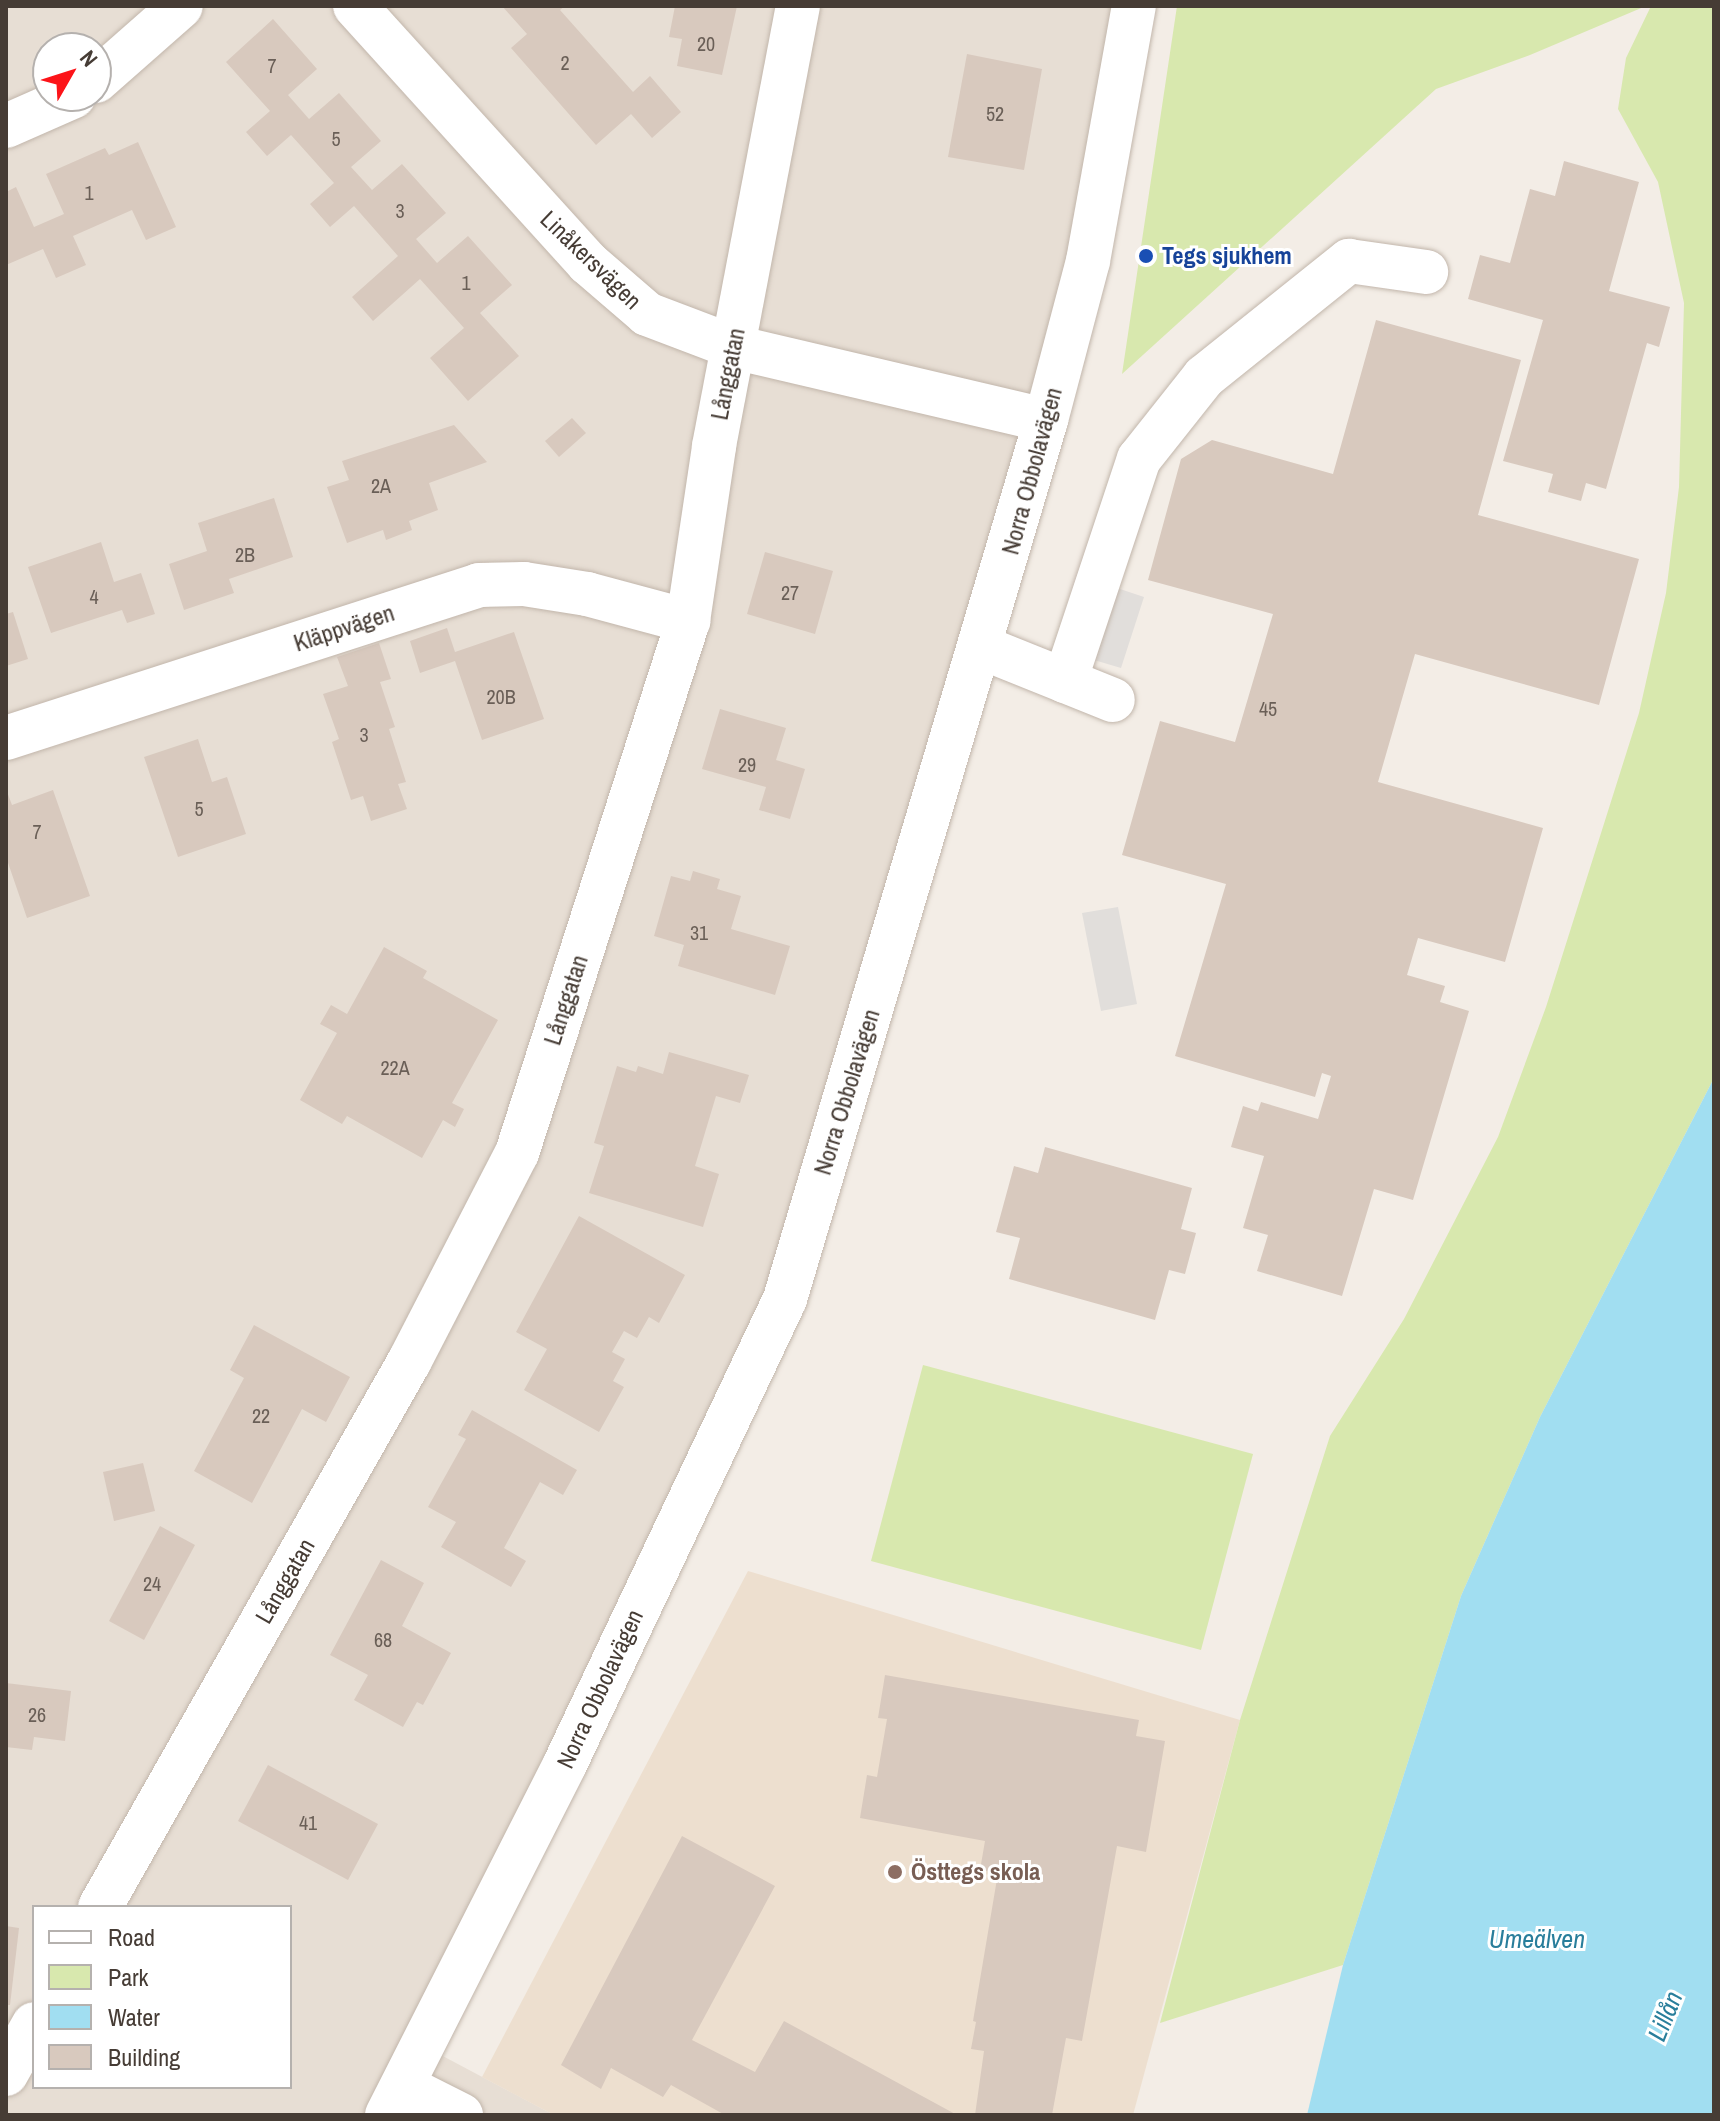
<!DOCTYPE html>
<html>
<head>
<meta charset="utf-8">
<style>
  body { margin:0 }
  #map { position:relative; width:1720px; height:2121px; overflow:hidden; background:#f3ede6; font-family:"Archivo Narrow",sans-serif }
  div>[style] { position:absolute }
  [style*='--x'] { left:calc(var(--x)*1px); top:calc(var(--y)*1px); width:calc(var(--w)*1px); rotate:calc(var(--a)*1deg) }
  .residential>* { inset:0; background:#e7ded4 }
  .education>* { inset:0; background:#eddfcf }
  .green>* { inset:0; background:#d8e8ae }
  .parking>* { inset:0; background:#e1dedb }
  .water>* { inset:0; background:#a1def1 }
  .building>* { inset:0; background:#d8c9be }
  .roads { filter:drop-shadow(0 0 2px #c2b6ab) drop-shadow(0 0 2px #c2b6ab) }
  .minor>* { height:44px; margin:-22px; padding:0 22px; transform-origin:22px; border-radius:22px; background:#fff }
  .dots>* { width:22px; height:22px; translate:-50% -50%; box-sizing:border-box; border:4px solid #fff; border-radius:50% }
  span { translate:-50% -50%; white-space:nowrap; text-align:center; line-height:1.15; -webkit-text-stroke:6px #fff; paint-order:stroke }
  .number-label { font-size:20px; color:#6a5f57 }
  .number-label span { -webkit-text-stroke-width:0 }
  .transit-label { font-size:24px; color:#164399; font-weight:700 }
  .left { translate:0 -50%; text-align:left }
  .street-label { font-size:24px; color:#463c35 }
  .education-label { font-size:24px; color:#785e54; font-weight:700 }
  .water-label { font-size:26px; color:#297e9b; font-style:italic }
  .frame { position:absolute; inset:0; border:8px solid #463c35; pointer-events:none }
  .legend { position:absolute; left:32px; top:1905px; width:260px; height:184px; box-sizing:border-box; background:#fff; border:2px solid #b5b1ae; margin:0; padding:10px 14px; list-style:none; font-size:24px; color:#463c35 }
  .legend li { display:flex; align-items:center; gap:16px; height:40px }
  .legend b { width:40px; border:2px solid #b5b1ae }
  .north { position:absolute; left:32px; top:32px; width:80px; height:80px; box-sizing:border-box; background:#fff; border:2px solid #b5b1ae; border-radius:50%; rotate:51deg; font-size:22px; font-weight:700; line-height:32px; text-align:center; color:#463c35 }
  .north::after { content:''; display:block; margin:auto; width:28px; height:36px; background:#fc1419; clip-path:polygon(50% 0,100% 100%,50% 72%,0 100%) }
</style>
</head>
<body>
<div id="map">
  <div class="residential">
    <i style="clip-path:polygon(evenodd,6px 6px,1134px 6px,1098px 211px,785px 1299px,424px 2046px,554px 2115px,6px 2115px,6px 6px,48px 48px,96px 48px,96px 96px,48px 96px,48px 48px,6px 6px,34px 1907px,290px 1907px,290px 2087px,34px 2087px,34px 1907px)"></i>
  </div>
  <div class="education">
    <i style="clip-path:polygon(748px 1571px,1240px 1720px,1133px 2115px,554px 2115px,482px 2077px)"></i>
  </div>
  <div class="green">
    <i style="clip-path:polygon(1177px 6px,1646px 6px,1530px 55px,1436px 89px,1122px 374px)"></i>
    <i style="clip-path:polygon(1651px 6px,1714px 6px,1714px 1078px,1540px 1417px,1461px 1596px,1343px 1965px,1160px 2023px,1240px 1720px,1330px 1436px,1404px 1319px,1498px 1137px,1546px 1007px,1639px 713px,1666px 593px,1679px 487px,1684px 303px,1658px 182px,1618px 109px,1626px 58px)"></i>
    <i style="clip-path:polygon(923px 1365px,1253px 1454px,1201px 1650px,871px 1561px)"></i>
  </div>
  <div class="parking">
    <i style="clip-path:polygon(1117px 588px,1144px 597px,1121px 668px,1094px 660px)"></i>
    <i style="clip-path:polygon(1118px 907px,1137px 1004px,1101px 1011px,1082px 913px)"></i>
  </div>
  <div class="water">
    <i style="clip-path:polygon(1714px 1078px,1714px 2115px,1307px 2115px,1343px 1965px,1461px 1596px,1540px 1417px)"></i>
  </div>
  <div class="building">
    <i style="clip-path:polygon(502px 6px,565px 6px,560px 10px,633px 92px,650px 76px,681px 112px,652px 138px,631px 114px,596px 145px,511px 48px,527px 34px)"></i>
    <i style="clip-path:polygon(675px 6px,737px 6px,722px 75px,677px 66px,682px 39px,669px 37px)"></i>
    <i style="clip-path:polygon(273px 19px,317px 69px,288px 95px,309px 119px,339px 93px,381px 141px,351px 167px,372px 190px,402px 164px,446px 213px,416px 239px,437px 263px,468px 236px,512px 285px,480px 313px,519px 356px,468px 401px,430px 358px,464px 328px,420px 279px,373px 321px,352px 297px,398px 256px,354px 206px,330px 227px,310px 204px,334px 183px,291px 135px,267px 156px,246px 132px,270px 111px,226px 62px)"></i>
    <i style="clip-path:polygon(967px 54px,1042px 69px,1024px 170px,948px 157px)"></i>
    <i style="clip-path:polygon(138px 142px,176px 227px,146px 240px,132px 210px,73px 236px,86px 265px,56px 278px,43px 249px,6px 265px,6px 192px,16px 187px,34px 227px,64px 214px,46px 174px,105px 148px,109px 155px)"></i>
    <i style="clip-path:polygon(1564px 161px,1639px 182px,1609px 291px,1670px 307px,1659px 347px,1647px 343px,1606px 489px,1586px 483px,1581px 501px,1548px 492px,1553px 474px,1503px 461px,1543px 320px,1468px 299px,1480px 255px,1510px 263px,1530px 189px,1555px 196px)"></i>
    <i style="clip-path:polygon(1376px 320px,1521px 360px,1478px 515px,1639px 559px,1599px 705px,1415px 654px,1378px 782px,1543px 828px,1505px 962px,1418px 938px,1407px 975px,1445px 986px,1440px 1002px,1469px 1011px,1413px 1200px,1374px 1189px,1342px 1296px,1257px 1271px,1268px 1235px,1243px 1228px,1264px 1156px,1231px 1147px,1243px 1106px,1258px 1111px,1261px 1102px,1318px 1119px,1331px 1076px,1322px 1073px,1315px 1097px,1175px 1056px,1226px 884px,1122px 855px,1160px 721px,1235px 742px,1273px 614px,1148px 580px,1181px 459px,1212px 440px,1333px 474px)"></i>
    <i style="clip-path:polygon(572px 418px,586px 433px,559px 457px,545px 441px)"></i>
    <i style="clip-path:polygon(454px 425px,487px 462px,429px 483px,438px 510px,409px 521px,412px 530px,386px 540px,383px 530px,347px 543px,327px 487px,349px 480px,342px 461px)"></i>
    <i style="clip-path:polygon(274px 498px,293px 557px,229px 579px,234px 593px,184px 610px,169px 564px,207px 551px,198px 523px)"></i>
    <i style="clip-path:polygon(101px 542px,114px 582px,141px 573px,155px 614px,127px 623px,122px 610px,51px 633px,28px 567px)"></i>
    <i style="clip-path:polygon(765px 552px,833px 571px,815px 634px,747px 614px)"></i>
    <i style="clip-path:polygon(13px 612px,28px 659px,6px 666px,6px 614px)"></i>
    <i style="clip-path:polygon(447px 628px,455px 652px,514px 632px,544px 719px,482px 740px,455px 661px,420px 673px,410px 641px)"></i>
    <i style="clip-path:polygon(379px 643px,391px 679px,380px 682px,395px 727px,389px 729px,406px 782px,398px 784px,407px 809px,371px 821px,363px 796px,351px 800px,332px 742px,339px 739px,323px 694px,348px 686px,337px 657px)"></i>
    <i style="clip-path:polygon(720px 709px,786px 728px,776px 760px,805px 769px,790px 819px,759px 810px,766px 787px,702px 769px)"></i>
    <i style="clip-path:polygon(198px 739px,212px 782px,227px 777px,246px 834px,178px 857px,144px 757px)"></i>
    <i style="clip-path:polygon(6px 789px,12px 805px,53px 790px,90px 896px,27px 918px,6px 857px)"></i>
    <i style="clip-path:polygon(693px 871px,720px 879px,717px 889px,741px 896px,731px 929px,790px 946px,775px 995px,678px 966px,684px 945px,654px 936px,671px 876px,690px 881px)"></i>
    <i style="clip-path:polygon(384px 947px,427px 971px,423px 978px,498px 1020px,452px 1103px,464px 1109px,455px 1127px,443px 1120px,422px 1158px,347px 1116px,342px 1124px,300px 1100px,337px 1033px,320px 1024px,331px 1005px,347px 1014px)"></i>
    <i style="clip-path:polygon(669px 1052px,749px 1075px,740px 1103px,716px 1096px,695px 1166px,719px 1174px,703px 1227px,589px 1193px,604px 1146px,594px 1143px,617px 1066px,636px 1072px,638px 1066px,663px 1074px)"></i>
    <i style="clip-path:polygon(1045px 1147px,1192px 1188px,1181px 1229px,1196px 1233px,1185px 1274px,1169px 1270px,1155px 1320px,1009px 1279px,1020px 1238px,996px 1232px,1014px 1166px,1038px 1173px)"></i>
    <i style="clip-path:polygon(579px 1216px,685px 1275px,659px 1323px,649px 1317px,637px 1338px,624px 1331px,612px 1352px,625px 1359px,613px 1381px,624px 1387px,599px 1432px,524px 1390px,547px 1349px,516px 1332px)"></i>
    <i style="clip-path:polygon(254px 1325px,350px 1377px,326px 1422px,302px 1409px,252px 1503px,194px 1471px,244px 1378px,230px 1370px)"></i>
    <i style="clip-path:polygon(472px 1410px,577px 1470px,563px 1495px,540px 1482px,504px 1548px,526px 1561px,511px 1587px,441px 1547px,456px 1522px,428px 1507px,466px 1439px,458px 1435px)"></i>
    <i style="clip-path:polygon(143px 1463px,155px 1511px,114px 1521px,103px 1472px)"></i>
    <i style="clip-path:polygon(160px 1526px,195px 1545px,144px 1640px,109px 1621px)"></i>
    <i style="clip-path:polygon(381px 1560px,424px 1583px,402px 1626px,451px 1653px,423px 1705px,417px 1702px,403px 1727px,354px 1700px,368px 1675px,330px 1655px)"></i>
    <i style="clip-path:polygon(885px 1675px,1139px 1720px,1136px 1736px,1165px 1741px,1146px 1852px,1117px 1846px,1082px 2041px,1066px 2038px,1052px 2115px,975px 2115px,984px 2051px,971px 2049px,976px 2022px,973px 2021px,998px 1873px,980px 1870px,985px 1841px,860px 1818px,867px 1775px,877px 1777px,887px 1719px,878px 1718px)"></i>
    <i style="clip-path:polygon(6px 1683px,71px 1691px,65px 1741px,34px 1737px,32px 1750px,6px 1747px)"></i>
    <i style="clip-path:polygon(268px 1765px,378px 1824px,348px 1880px,238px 1821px)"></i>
    <i style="clip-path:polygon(682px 1836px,775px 1886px,692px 2040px,755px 2072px,784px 2021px,957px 2115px,725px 2115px,671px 2085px,663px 2097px,611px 2068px,601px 2089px,561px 2065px)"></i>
    <i style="clip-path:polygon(6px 1926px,19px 1928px,10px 2005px,6px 2005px)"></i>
  </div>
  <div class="roads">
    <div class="minor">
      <i style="--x:355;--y:6;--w:347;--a:47.8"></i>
      <i style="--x:588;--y:263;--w:78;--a:40.8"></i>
      <i style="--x:647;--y:314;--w:93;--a:20.8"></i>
      <i style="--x:734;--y:347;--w:320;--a:13.2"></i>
      <i style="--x:96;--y:81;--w:113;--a:-41.4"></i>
      <i style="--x:6;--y:126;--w:74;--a:-23.8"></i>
      <i style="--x:981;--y:647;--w:142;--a:21.9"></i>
      <i style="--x:1065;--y:681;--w:234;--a:-71.6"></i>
      <i style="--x:1139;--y:459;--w:105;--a:-51.6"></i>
      <i style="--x:1204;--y:377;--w:186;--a:-38.7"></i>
      <i style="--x:1349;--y:261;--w:78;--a:8.1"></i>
      <i style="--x:6;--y:738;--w:497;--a:-17.9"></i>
      <i style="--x:479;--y:585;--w:45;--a:-1.3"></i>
      <i style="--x:524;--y:584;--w:64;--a:9"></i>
      <i style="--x:587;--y:594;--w:105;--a:15"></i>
      <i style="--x:100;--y:1907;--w:627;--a:-60.45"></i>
      <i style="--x:409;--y:1362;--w:235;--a:-62.7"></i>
      <i style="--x:517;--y:1153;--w:559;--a:-72.18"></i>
      <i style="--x:688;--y:621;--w:177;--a:-81.5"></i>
      <i style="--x:714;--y:446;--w:448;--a:-79.2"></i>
      <i style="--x:6;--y:2074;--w:57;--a:-60.8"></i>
      <i style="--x:403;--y:2086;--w:65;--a:26.6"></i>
      <i style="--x:387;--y:2115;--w:394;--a:-63.1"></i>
      <i style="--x:565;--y:1764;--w:514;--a:-64.68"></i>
      <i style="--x:785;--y:1299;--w:917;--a:-73.46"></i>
      <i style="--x:1046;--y:420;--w:164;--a:-75.2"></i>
      <i style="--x:1088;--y:261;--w:259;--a:-79.8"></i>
    </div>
  </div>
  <div class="dots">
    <i style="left:1146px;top:256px;background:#1a4fb4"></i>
    <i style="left:895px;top:1872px;background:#8d6e63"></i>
  </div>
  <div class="number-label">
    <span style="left:706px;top:43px">20</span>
    <span style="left:565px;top:62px">2</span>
    <span style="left:272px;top:65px">7</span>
    <span style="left:995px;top:113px">52</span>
    <span style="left:336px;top:138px">5</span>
    <span style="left:89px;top:192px">1</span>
    <span style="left:400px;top:210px">3</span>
    <span style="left:466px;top:282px">1</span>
    <span style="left:381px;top:485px">2A</span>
    <span style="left:245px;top:554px">2B</span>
    <span style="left:790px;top:592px">27</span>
    <span style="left:94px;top:596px">4</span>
    <span style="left:501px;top:696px">20B</span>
    <span style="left:1268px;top:708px">45</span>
    <span style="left:364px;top:734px">3</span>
    <span style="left:747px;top:764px">29</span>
    <span style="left:199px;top:808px">5</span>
    <span style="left:37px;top:831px">7</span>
    <span style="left:699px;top:932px">31</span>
    <span style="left:395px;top:1067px">22A</span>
    <span style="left:261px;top:1415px">22</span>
    <span style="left:152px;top:1583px">24</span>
    <span style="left:383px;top:1639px">68</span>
    <span style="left:37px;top:1714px">26</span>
    <span style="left:308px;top:1822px">41</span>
  </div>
  <div class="transit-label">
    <span class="left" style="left:1162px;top:256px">Tegs sjukhem</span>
  </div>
  <div class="street-label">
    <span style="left:591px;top:260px;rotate:44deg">Linåkersvägen</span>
    <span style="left:728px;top:374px;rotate:-79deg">Långgatan</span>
    <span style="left:1032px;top:471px;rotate:-75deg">Norra Obbolavägen</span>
    <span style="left:344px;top:628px;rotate:-18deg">Kläppvägen</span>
    <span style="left:566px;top:1000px;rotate:-72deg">Långgatan</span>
    <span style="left:847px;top:1092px;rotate:-73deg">Norra Obbolavägen</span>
    <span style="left:285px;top:1581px;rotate:-60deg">Långgatan</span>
    <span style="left:600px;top:1689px;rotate:-65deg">Norra Obbolavägen</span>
  </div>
  <div class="education-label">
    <span class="left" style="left:911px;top:1872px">Östtegs skola</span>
  </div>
  <div class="water-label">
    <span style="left:1537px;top:1939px">Umeälven</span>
    <span style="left:1665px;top:2016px;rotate:-68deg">Lillån</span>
  </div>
  <div class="frame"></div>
  <ul class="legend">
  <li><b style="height:10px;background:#fff"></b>Road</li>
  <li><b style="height:22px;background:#d8e8ae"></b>Park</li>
  <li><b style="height:22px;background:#a1def1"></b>Water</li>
  <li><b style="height:22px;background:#d8c9be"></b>Building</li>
  </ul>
  <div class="north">N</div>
</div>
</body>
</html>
